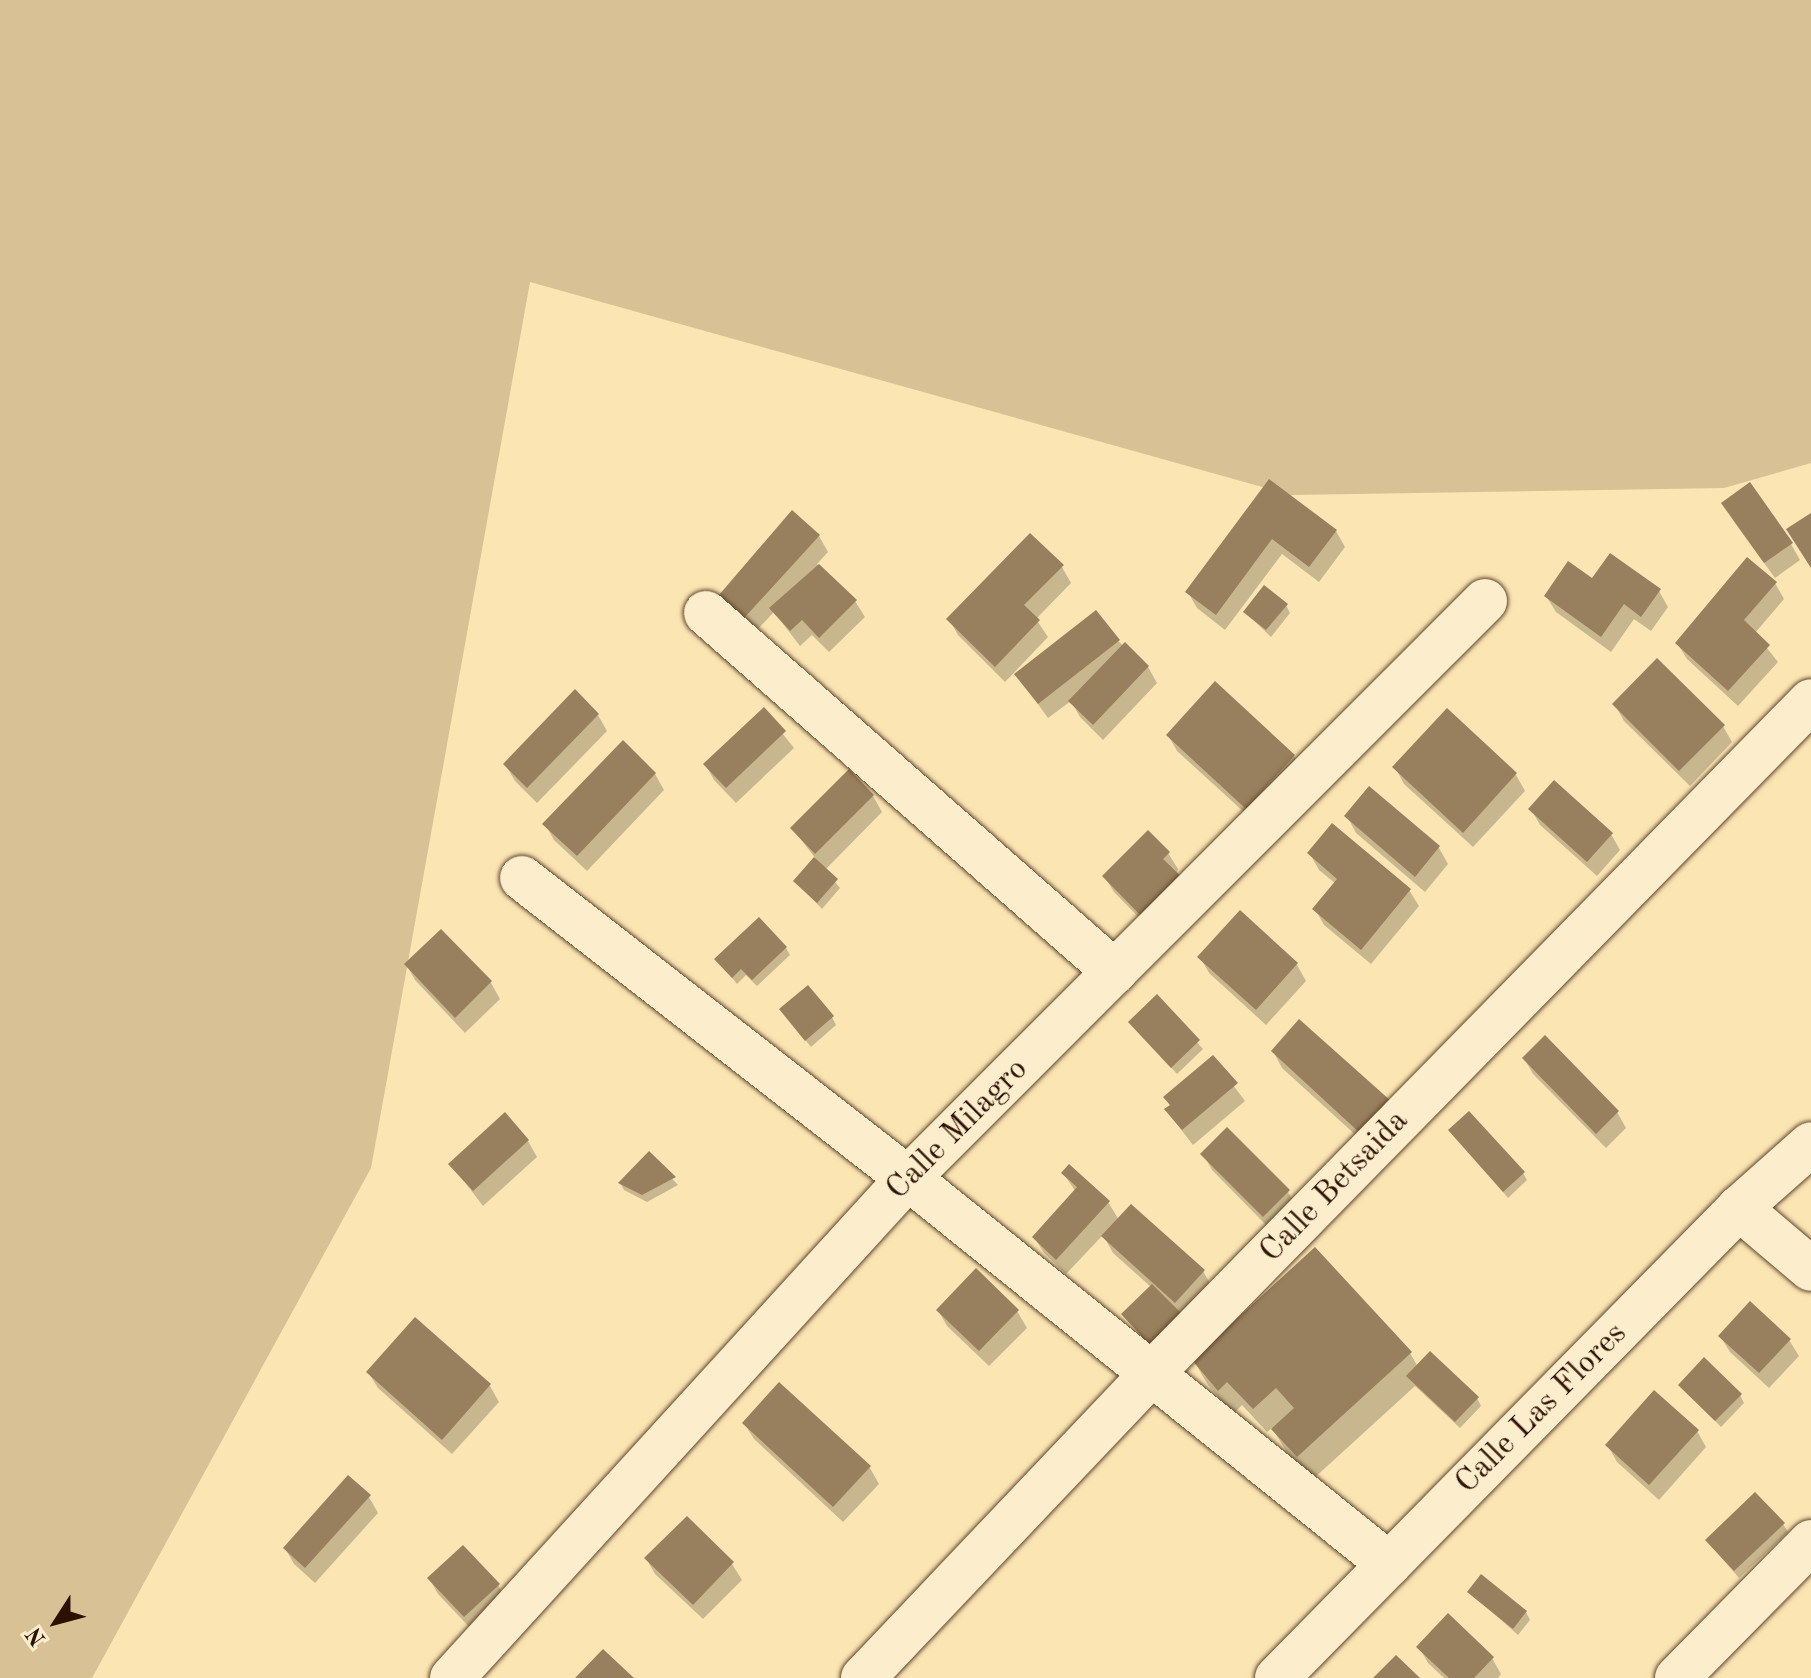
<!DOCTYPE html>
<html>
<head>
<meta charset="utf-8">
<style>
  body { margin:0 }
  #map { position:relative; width:1811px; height:1678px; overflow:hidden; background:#fbe5b2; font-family:"Old Standard TT",serif }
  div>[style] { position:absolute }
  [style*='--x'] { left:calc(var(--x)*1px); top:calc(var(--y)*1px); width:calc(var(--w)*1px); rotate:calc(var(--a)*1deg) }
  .green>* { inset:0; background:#d8c194 }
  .shadow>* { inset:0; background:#0003 }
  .building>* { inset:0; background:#987f5d }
  .roads { filter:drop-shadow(0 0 2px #60452c) drop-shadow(0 0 2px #60452c) }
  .minor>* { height:44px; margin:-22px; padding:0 22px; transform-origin:22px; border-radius:22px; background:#fceecd }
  span { translate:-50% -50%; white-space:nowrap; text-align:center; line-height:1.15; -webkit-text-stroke:8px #fceecd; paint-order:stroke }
  .street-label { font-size:32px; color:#2c1000 }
  .north { position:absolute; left:16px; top:1582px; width:80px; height:80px; -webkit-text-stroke:6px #fceecd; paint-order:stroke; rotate:234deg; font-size:22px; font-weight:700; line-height:32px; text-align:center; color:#2c1000 }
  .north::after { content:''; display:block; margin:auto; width:28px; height:36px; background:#2c1000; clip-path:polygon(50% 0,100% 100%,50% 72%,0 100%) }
</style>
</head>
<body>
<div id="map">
  <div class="green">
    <i style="clip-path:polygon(0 0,1811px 0,1811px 463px,1724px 488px,1291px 495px,530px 282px,371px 1168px,92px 1678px,0 1678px)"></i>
  </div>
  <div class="shadow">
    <i style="clip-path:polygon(1269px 482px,1336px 531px,1345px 547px,1319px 582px,1282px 554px,1225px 630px,1197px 608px,1188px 592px)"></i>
    <i style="clip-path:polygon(1733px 520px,1791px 544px,1800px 560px,1775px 578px)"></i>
    <i style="clip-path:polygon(819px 536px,828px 552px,817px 564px,855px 601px,865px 617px,829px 652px,812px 635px,800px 646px,774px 612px,755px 632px,731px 611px,722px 595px)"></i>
    <i style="clip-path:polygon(1062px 567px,1071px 583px,1036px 619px,1048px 637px,1005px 682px,958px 635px,949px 619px)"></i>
    <i style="clip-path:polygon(1592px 581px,1659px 591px,1668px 607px,1651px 631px,1634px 619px,1611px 652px,1556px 612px,1546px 596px)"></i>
    <i style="clip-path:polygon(1775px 583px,1784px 599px,1755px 633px,1778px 662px,1738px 706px,1687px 659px,1677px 643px)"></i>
    <i style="clip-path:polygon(1286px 605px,1290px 613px,1271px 637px,1245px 612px)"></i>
    <i style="clip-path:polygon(1118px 641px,1148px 667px,1157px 683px,1103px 740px,1080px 717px,1071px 701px,1048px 718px,1017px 675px)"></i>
    <i style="clip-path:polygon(1615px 705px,1723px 726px,1732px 742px,1690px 786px,1624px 721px)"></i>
    <i style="clip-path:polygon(764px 710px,794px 748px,736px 803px,714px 780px,705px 764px)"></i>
    <i style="clip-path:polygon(1448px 711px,1516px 775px,1525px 791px,1473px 847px,1404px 784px,1395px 767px)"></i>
    <i style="clip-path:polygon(598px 715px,607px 731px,537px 803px,515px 781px,505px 764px)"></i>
    <i style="clip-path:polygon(1168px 735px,1294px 756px,1303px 773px,1256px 823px,1177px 751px)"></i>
    <i style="clip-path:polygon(655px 774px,664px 790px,587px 871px,554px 840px,545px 824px)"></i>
    <i style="clip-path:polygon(873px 796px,882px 812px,825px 870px,840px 888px,822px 909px,795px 881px,816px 859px,792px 828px)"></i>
    <i style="clip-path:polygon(1531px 809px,1611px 834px,1620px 850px,1597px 876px,1540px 825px)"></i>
    <i style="clip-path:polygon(1347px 816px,1439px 848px,1448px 864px,1425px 892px,1356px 833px)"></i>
    <i style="clip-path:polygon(1168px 853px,1178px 869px,1161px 940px,1114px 892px,1104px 876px)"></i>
    <i style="clip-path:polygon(1310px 854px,1409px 890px,1419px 906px,1371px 964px,1324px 925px,1315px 909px,1336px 884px,1319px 870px)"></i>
    <i style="clip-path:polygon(1240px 913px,1297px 965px,1306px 981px,1266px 1025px,1209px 973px,1200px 957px)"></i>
    <i style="clip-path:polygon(441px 931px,491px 983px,500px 999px,465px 1033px,415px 980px,406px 964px)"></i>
    <i style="clip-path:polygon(786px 948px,790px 955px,757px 986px,746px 975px,737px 984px,717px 959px)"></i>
    <i style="clip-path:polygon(1157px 997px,1203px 1049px,1177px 1074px,1130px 1022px)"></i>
    <i style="clip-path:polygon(781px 1010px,832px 1017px,836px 1025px,811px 1047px)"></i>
    <i style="clip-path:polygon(1273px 1051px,1398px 1119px,1371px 1149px,1282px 1068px)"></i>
    <i style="clip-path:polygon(1213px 1058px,1245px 1101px,1193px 1145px,1166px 1110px,1171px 1107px,1166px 1098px)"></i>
    <i style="clip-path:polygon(1524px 1058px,1617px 1112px,1626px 1128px,1606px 1148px,1533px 1074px)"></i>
    <i style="clip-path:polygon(1451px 1130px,1523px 1173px,1527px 1180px,1508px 1198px)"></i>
    <i style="clip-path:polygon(528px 1141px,537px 1157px,483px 1206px,451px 1164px)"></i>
    <i style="clip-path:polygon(649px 1154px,678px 1185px,647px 1202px,624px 1190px,620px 1183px)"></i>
    <i style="clip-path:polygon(1203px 1154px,1288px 1192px,1298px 1208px,1273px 1232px,1212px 1170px)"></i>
    <i style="clip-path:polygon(1063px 1173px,1108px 1202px,1119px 1220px,1203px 1271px,1212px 1287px,1155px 1351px,1123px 1315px,1151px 1287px,1113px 1253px,1103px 1235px,1066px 1274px,1044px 1253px,1034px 1237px,1076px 1192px)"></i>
    <i style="clip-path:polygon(938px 1310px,1017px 1311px,1027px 1328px,989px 1366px,947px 1326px)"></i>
    <i style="clip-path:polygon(415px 1320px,490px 1386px,499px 1402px,452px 1454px,378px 1388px,368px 1372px)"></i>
    <i style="clip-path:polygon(1720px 1336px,1789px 1340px,1799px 1356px,1769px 1388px,1730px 1352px)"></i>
    <i style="clip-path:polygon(1410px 1353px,1418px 1367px,1477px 1398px,1481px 1406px,1460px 1428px,1415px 1386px,1312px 1480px,1288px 1454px,1272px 1428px,1267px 1432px,1242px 1405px,1233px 1414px,1208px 1385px,1194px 1361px)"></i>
    <i style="clip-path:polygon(779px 1385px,870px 1468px,879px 1484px,843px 1522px,754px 1439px,744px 1423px)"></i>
    <i style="clip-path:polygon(1680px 1385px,1740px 1395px,1744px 1403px,1721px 1427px)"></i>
    <i style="clip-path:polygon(1697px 1431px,1706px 1447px,1659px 1500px,1617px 1462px,1608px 1446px)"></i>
    <i style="clip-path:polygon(369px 1497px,378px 1513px,315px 1583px,294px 1564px,285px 1548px)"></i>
    <i style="clip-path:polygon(1783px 1524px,1788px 1532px,1739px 1578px,1707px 1541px)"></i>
    <i style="clip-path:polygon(646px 1558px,732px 1564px,742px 1580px,703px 1619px,655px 1574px)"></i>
    <i style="clip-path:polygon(429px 1578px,498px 1585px,508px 1601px,474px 1632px,438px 1594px)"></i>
    <i style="clip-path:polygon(1469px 1592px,1526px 1612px,1530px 1620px,1518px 1635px)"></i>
    <i style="clip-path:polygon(1419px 1647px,1492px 1658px,1501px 1674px,1498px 1678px,1444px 1678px,1428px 1663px)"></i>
  </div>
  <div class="building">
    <i style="clip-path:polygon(1269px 479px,1337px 530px,1309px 567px,1272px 539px,1216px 615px,1185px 592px)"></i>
    <i style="clip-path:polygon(1750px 482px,1793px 543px,1764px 563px,1721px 503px)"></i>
    <i style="clip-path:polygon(792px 510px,820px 535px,745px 617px,719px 595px)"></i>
    <i style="clip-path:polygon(1811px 513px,1811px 568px,1786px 529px)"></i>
    <i style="clip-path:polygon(1030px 533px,1064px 565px,1024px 605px,1040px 620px,995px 667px,946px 619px)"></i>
    <i style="clip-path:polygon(1610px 553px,1661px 589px,1641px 617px,1624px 604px,1601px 637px,1544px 596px,1568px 561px,1592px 578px)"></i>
    <i style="clip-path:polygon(1747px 557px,1777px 582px,1744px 620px,1770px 645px,1728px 691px,1675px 643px)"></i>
    <i style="clip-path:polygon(819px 564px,857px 600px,819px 638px,802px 620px,790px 631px,769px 608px)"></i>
    <i style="clip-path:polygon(1264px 585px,1288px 604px,1266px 630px,1243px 612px)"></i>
    <i style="clip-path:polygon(1096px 610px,1120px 640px,1038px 704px,1014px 674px)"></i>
    <i style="clip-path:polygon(1125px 642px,1149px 666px,1093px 725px,1068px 701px)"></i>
    <i style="clip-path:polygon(1657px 658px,1725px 725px,1679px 771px,1612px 704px)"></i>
    <i style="clip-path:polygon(1215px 681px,1295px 755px,1246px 809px,1166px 735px)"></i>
    <i style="clip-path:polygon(575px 689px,599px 714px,527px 788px,503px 764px)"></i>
    <i style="clip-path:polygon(764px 707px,786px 731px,726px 788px,703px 764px)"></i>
    <i style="clip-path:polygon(1447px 708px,1517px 773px,1463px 833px,1392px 767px)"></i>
    <i style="clip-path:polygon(623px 740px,656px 773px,577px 856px,542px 824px)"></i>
    <i style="clip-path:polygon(849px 769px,874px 795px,815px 854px,790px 828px)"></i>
    <i style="clip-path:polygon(1554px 780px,1613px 833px,1587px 862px,1528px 809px)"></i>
    <i style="clip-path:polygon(1369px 786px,1440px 846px,1415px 877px,1344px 816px)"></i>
    <i style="clip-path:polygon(1332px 823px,1411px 889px,1361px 950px,1312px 909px,1337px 879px,1307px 853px)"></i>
    <i style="clip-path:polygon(1148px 830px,1170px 852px,1163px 859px,1190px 885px,1150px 925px,1102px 876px)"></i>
    <i style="clip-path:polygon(814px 857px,838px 879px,817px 903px,793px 881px)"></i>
    <i style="clip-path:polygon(1240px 910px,1298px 963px,1256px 1010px,1197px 957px)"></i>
    <i style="clip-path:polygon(759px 917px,787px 947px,752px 980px,741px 969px,732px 978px,714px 959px)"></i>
    <i style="clip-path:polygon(441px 929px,492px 981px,455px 1018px,404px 964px)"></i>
    <i style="clip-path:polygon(808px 985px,834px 1016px,805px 1041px,779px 1009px)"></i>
    <i style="clip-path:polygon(1157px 994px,1200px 1040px,1171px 1068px,1128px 1022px)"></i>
    <i style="clip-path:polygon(1299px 1019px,1391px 1101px,1361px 1134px,1271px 1051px)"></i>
    <i style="clip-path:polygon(1545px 1035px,1619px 1111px,1596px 1134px,1522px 1058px)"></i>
    <i style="clip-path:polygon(1213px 1055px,1238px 1083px,1182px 1130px,1164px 1109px,1170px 1105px,1163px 1097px)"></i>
    <i style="clip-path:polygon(1469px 1111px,1525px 1172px,1503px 1192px,1448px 1130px)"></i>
    <i style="clip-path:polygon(505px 1112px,529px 1140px,473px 1191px,448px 1164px)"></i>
    <i style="clip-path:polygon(1227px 1127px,1290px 1190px,1263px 1217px,1200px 1154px)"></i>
    <i style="clip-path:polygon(649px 1151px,676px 1177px,642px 1195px,618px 1183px)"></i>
    <i style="clip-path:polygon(1069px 1164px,1110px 1201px,1056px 1260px,1032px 1237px,1077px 1187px,1061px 1173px)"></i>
    <i style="clip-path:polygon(1131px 1204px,1205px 1270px,1175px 1303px,1101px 1236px)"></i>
    <i style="clip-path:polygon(1315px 1247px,1412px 1352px,1297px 1457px,1271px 1429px,1294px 1408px,1276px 1388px,1253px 1409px,1227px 1382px,1218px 1391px,1192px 1360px)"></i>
    <i style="clip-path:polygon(976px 1268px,1019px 1310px,979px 1351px,936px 1310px)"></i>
    <i style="clip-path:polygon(1152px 1284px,1182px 1314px,1150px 1345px,1121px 1314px)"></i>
    <i style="clip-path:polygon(1750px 1301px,1791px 1339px,1759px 1373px,1718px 1336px)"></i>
    <i style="clip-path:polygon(415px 1317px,491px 1384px,442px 1440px,366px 1372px)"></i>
    <i style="clip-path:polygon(1430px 1351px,1479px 1397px,1455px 1422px,1406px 1376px)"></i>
    <i style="clip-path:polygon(1704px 1357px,1742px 1394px,1715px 1421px,1678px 1385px)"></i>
    <i style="clip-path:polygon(779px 1382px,871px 1466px,833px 1507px,742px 1423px)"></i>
    <i style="clip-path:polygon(1654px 1390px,1699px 1430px,1649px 1485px,1605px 1445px)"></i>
    <i style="clip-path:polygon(348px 1475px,371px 1495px,305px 1568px,283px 1548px)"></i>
    <i style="clip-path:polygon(1755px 1492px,1785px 1523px,1734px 1571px,1705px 1540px)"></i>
    <i style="clip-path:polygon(687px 1516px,734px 1562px,693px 1605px,644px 1558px)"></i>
    <i style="clip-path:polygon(463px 1545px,500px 1584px,464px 1617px,427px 1578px)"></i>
    <i style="clip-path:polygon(1481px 1574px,1527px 1611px,1513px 1629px,1467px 1592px)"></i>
    <i style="clip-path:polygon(1448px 1613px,1494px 1657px,1474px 1678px,1449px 1678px,1416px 1647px)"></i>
    <i style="clip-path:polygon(603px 1649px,634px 1678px,575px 1678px)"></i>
    <i style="clip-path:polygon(1396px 1655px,1420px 1678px,1373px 1678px)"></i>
  </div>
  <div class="roads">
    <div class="minor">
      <i style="--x:706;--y:613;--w:544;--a:41.28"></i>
      <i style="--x:522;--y:878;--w:489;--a:37.9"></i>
      <i style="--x:908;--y:1178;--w:617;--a:38.75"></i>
      <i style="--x:1739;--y:1208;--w:94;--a:40.3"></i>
      <i style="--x:452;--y:1678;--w:677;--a:-47.64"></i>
      <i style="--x:908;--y:1178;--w:816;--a:-45"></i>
      <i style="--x:863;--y:1678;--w:420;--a:-46.5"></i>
      <i style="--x:1152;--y:1373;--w:941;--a:-45.56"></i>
      <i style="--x:1277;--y:1678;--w:659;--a:-45.49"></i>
      <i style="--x:1739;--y:1208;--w:96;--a:-41.6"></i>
      <i style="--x:1677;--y:1678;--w:191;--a:-45.4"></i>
    </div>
  </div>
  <div class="street-label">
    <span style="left:958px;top:1130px;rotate:-45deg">Calle Milagro</span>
    <span style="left:1335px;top:1187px;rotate:-46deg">Calle Betsaida</span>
    <span style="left:1542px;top:1409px;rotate:-45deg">Calle Las Flores</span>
  </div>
  <div class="north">N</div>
</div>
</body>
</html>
